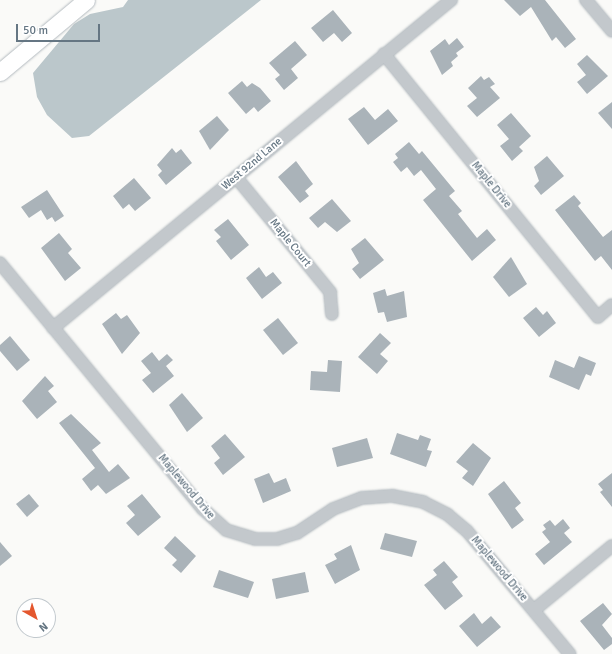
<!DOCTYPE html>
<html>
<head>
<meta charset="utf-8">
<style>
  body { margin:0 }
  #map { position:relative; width:612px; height:654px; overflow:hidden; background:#fafaf8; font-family:Signika,sans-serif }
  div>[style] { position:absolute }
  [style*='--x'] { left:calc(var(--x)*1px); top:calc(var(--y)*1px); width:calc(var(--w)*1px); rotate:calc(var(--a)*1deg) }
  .water>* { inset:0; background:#bbc7cb }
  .building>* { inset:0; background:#aab3b9 }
  .roads { filter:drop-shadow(0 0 1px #b3babf) drop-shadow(0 0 1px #b3babf) }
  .street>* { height:12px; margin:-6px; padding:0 6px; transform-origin:6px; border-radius:6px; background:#c3c8cc }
  .secondary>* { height:17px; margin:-8.5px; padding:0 8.5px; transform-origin:8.5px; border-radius:8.5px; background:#fff }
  span { translate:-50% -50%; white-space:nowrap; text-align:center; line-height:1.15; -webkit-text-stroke:4px #fff; paint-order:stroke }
  .street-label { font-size:11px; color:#657683 }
  .north { position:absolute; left:16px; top:598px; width:40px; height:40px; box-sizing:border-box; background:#fff; border:1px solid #c1c8cd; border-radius:50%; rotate:141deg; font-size:11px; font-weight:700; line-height:16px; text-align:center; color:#657683 }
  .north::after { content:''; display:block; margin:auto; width:14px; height:18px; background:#e4572e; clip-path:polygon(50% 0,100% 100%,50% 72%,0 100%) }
  .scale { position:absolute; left:16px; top:24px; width:84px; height:18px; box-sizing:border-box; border:2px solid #657683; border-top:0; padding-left:5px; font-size:12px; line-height:14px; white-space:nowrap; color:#657683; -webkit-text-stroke:3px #fff; paint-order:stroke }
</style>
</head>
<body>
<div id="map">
  <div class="water">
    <i style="clip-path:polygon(128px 0,261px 0,89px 136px,72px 138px,47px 115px,37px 97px,33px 73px,74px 24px,90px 14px,123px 7px)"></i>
  </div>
  <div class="building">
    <i style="clip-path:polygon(504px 0,545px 0,576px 39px,565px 48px,556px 37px,552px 41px,531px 7px,520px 16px)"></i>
    <i style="clip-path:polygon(333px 10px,352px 33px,342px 42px,334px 33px,323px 42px,311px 28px)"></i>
    <i style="clip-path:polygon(457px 38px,464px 47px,456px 53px,458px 56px,451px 62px,453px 66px,442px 75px,430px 51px,445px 39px,449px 45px)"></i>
    <i style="clip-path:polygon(295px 41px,307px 55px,291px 69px,298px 78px,284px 90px,275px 79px,280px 75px,269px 63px)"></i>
    <i style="clip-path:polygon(587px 55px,608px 76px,587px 94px,577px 82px,586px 75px,577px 64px)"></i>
    <i style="clip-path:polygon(481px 76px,484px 80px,489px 77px,495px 84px,490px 87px,500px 98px,477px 117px,467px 106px,477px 98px,468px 88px)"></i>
    <i style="clip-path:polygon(242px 81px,247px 87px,252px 83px,260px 88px,271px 101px,258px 112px,254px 107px,246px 114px,228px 93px)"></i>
    <i style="clip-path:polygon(612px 102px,612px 129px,598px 113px)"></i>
    <i style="clip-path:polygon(364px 107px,375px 120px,388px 109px,398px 121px,368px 145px,348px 119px)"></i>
    <i style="clip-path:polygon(511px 113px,531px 136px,519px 147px,523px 151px,512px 161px,500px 146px,509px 139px,497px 125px)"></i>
    <i style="clip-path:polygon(217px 116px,229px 130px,210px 150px,199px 131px)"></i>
    <i style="clip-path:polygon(409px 142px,419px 154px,422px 151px,455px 191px,449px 196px,462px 211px,458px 214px,477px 238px,487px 229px,496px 240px,472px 261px,423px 200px,436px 189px,421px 170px,414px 176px,407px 167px,401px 172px,393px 162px,398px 158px,395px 154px)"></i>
    <i style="clip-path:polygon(172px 148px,176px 153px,181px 149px,192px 163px,166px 185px,158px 175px,162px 171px,157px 165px)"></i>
    <i style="clip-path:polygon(547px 156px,564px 176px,541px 195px,534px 186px,539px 181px,534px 167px)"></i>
    <i style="clip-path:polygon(296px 161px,313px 184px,305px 191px,309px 196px,300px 203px,278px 177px)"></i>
    <i style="clip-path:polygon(134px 178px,151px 198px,135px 211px,129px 204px,123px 209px,113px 196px)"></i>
    <i style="clip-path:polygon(47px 190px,64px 216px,55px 222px,52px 217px,47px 220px,41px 210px,29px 218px,21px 207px)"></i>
    <i style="clip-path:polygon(574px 195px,581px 203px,578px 206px,603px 237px,612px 230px,612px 270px,601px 256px,595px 261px,555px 210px)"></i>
    <i style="clip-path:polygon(332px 199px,351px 221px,337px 232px,325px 222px,318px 228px,309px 218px)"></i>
    <i style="clip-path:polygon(228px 219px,249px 245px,231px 260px,216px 241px,221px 237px,214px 230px)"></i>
    <i style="clip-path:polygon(59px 233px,72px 249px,68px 253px,81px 268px,65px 281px,41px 248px)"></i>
    <i style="clip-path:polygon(365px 238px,384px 260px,360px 279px,352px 269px,359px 263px,351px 249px)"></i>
    <i style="clip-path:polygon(511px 257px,527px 284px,509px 297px,493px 277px)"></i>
    <i style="clip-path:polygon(259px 267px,266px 277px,273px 272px,282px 283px,262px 299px,246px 278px)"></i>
    <i style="clip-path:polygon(385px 289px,387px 296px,404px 291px,407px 317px,387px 322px,384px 312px,378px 313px,373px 293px)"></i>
    <i style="clip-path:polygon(536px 307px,543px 315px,547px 311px,556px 323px,539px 337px,523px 318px)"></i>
    <i style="clip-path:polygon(116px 313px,121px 319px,127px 315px,140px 333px,122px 354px,102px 324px)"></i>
    <i style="clip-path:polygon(278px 318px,298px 343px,283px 355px,263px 330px)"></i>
    <i style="clip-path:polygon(380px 333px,391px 343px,380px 354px,388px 361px,377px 374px,358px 357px)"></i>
    <i style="clip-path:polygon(10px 336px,30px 360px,17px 371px,0 351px,0 345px)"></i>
    <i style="clip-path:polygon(152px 352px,159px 361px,167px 354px,173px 360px,166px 366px,174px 376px,153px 393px,142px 380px,151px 373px,141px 361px)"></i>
    <i style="clip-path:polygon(579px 356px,596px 363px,591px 376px,586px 374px,579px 390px,549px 377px,555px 360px,574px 368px)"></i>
    <i style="clip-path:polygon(328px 360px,342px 361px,340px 392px,310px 390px,311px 371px,327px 372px)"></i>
    <i style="clip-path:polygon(45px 376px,54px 386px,48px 391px,57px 402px,37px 419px,22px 401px)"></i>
    <i style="clip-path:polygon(182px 393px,203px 418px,187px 432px,169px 405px)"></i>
    <i style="clip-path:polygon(71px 414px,101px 443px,92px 450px,109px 472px,118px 464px,130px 478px,106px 494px,98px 485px,91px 491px,82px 479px,95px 468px,59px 423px)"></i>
    <i style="clip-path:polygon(397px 433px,418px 440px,420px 435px,431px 439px,427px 450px,432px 451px,426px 467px,390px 454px)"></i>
    <i style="clip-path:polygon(225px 434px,245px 457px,223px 475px,214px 463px,220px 458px,211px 446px)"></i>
    <i style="clip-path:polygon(367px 438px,373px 458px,337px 467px,332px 448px)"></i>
    <i style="clip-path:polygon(473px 443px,491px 458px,473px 486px,462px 478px,468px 471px,456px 462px)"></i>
    <i style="clip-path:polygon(269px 473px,274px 483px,286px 478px,291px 491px,263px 503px,254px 479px)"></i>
    <i style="clip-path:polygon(612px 473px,612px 507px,600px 492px,603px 490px,598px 484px)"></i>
    <i style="clip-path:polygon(504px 481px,521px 503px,515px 508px,524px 520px,512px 529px,488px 494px)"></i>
    <i style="clip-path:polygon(29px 494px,39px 506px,27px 517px,16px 504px)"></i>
    <i style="clip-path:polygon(142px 494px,161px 517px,138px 536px,126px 523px,135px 515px,127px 506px)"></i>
    <i style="clip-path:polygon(563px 519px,570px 528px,564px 533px,572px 542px,544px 565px,535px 554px,550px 542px,542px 532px,546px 529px,543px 525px,550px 520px,555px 526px)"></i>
    <i style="clip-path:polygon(385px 533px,417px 541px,412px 557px,380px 549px)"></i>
    <i style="clip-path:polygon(175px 536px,196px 556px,181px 573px,172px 565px,177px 560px,164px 548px)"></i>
    <i style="clip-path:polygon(0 542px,12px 556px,0 566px)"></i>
    <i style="clip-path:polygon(351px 545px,360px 570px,335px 584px,325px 565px,337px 559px,334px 554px)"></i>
    <i style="clip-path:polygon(444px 561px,458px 577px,452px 582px,463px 596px,445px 610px,424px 585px,437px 575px,433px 570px)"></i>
    <i style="clip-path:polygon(219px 570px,254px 582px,248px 598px,213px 587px)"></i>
    <i style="clip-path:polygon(305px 572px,309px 592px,276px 599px,272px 579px)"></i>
    <i style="clip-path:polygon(603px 603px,612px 614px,602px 625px,612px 638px,612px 644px,604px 650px,580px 621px)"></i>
    <i style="clip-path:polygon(474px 613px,482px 624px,491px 616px,501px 627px,477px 647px,459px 626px)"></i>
  </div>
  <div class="roads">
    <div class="street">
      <i style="--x:586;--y:0;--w:40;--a:50"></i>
      <i style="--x:384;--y:54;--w:339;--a:50.9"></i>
      <i style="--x:598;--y:317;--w:18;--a:-41"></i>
      <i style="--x:236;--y:177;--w:149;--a:50.7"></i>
      <i style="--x:330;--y:292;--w:22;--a:85"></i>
      <i style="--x:0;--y:263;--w:319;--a:50.5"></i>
      <i style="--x:203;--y:509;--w:31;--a:42"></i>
      <i style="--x:226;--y:530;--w:30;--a:17"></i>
      <i style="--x:255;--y:539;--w:22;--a:0"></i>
      <i style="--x:277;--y:539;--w:21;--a:-17"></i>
      <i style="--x:297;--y:533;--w:43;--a:-33.7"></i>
      <i style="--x:333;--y:509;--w:31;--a:-21"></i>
      <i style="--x:362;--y:498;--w:31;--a:-4"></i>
      <i style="--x:393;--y:496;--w:31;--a:11"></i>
      <i style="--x:423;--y:502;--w:28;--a:27"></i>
      <i style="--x:448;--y:515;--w:25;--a:40"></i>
      <i style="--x:467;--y:531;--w:160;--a:50.1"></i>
      <i style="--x:53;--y:328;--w:516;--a:-39.49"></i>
      <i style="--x:534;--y:610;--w:101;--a:-39.4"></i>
    </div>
    <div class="secondary">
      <i style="--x:0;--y:72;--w:112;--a:-39.9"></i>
    </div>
  </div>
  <div class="street-label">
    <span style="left:252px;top:164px;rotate:-40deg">West 92nd Lane</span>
    <span style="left:491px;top:185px;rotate:51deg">Maple Drive</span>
    <span style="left:290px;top:243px;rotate:51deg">Maple Court</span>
    <span style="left:186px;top:487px;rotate:50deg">Maplewood Drive</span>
    <span style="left:499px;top:569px;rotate:50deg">Maplewood Drive</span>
  </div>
  <div class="north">N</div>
  <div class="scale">50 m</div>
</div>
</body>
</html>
